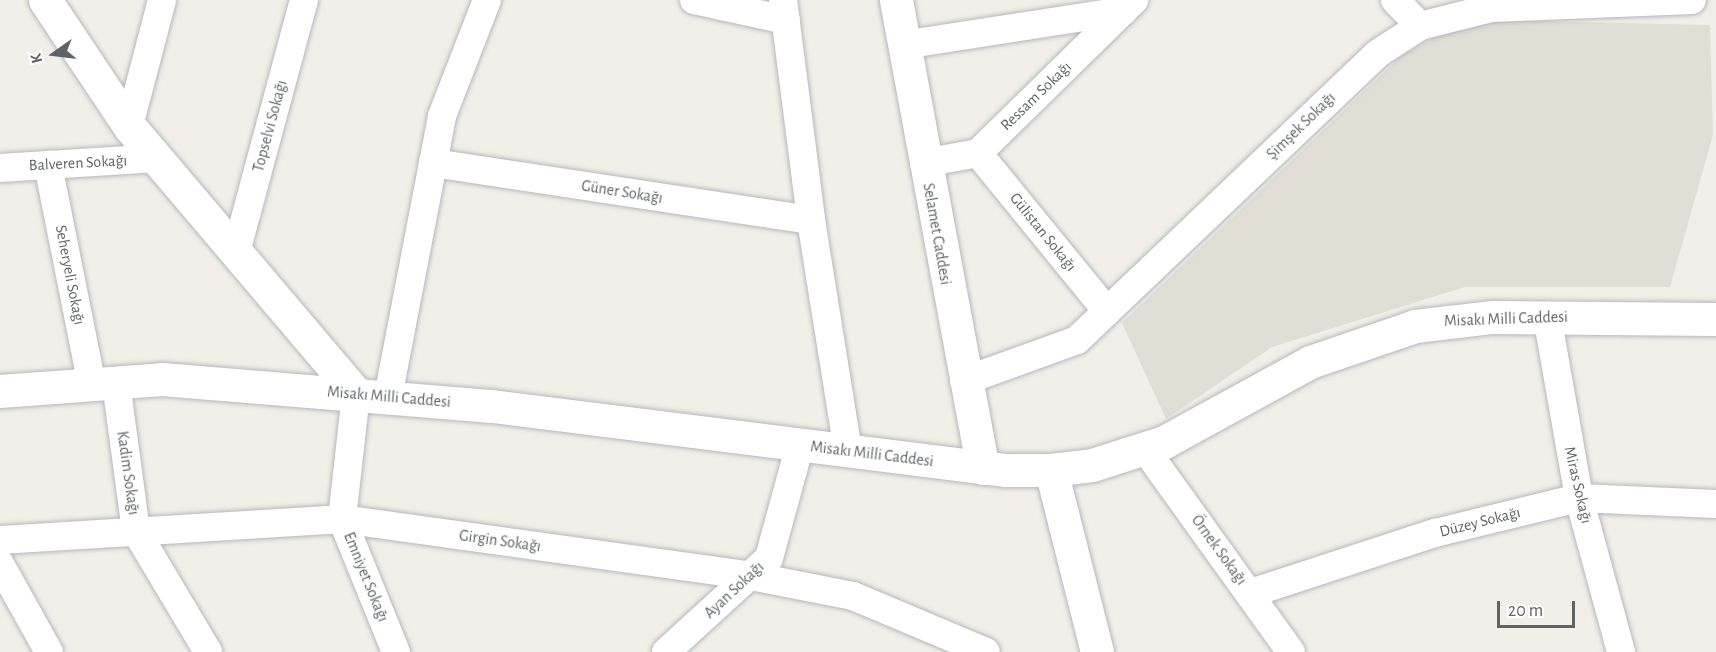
<!DOCTYPE html>
<html>
<head>
<meta charset="utf-8">
<style>
  body { margin:0 }
  #map { position:relative; width:1716px; height:652px; overflow:hidden; background:#f1efe8; font-family:"Alegreya Sans",sans-serif }
  div>[style] { position:absolute }
  [style*='--x'] { left:calc(var(--x)*1px); top:calc(var(--y)*1px); width:calc(var(--w)*1px); rotate:calc(var(--a)*1deg) }
  .education>* { inset:0; background:#e1ded6 }
  .roads { filter:drop-shadow(0 0 2px #b5b8bc) drop-shadow(0 0 2px #b5b8bc) }
  .street>* { height:28px; margin:-14px; padding:0 14px; transform-origin:14px; border-radius:14px; background:#fff }
  .secondary>* { height:33px; margin:-16.5px; padding:0 16.5px; transform-origin:16.5px; border-radius:16.5px; background:#fff }
  span { translate:-50% -50%; white-space:nowrap; text-align:center; line-height:1.15; -webkit-text-stroke:6px #fff; paint-order:stroke }
  .street-label { font-size:16px; color:#5f6368 }
  .north { position:absolute; left:24px; top:24px; width:60px; height:60px; -webkit-text-stroke:4px #fff; paint-order:stroke; rotate:256deg; font-size:16px; font-weight:700; line-height:24px; text-align:center; color:#5f6368 }
  .north::after { content:''; display:block; margin:auto; width:21px; height:27px; background:#5f6368; clip-path:polygon(50% 0,100% 100%,50% 72%,0 100%) }
  .scale { position:absolute; left:1497px; top:601px; width:78px; height:27px; box-sizing:border-box; border:3px solid #5f6368; border-top:0; padding-left:8px; font-size:18px; line-height:21px; white-space:nowrap; color:#5f6368; -webkit-text-stroke:4px #fff; paint-order:stroke }
</style>
</head>
<body>
<div id="map">
  <div class="education">
    <i style="clip-path:polygon(1489px 20px,1710px 25px,1713px 135px,1670px 287px,1465px 287px,1272px 347px,1166px 419px,1122px 323px,1402px 55px,1442px 33px)"></i>
  </div>
  <div class="roads">
    <div class="street">
      <i style="--x:694;--y:0;--w:94;--a:12.3"></i>
      <i style="--x:783;--y:0;--w:222;--a:82.7"></i>
      <i style="--x:811;--y:220;--w:234;--a:80.9"></i>
      <i style="--x:1395;--y:0;--w:36;--a:46"></i>
      <i style="--x:903;--y:45;--w:223;--a:-8.8"></i>
      <i style="--x:129;--y:126;--w:130;--a:-75.3"></i>
      <i style="--x:978;--y:153;--w:204;--a:50.8"></i>
      <i style="--x:433;--y:163;--w:382;--a:8.6"></i>
      <i style="--x:924;--y:163;--w:55;--a:-10.5"></i>
      <i style="--x:978;--y:153;--w:219;--a:-44.4"></i>
      <i style="--x:48;--y:165;--w:224;--a:78.7"></i>
      <i style="--x:0;--y:168;--w:157;--a:-3.6"></i>
      <i style="--x:236;--y:252;--w:261;--a:-74.9"></i>
      <i style="--x:1547;--y:316;--w:185;--a:80"></i>
      <i style="--x:1579;--y:498;--w:160;--a:74.7"></i>
      <i style="--x:964;--y:381;--w:120;--a:-19.9"></i>
      <i style="--x:1077;--y:340;--w:414;--a:-43.6"></i>
      <i style="--x:1377;--y:54;--w:51;--a:-33.1"></i>
      <i style="--x:1420;--y:26;--w:73;--a:-14.2"></i>
      <i style="--x:1491;--y:8;--w:201;--a:-2.3"></i>
      <i style="--x:116;--y:383;--w:149;--a:82.3"></i>
      <i style="--x:136;--y:531;--w:141;--a:59.2"></i>
      <i style="--x:356;--y:394;--w:126;--a:96.4"></i>
      <i style="--x:342;--y:519;--w:144;--a:67.9"></i>
      <i style="--x:388;--y:397;--w:286;--a:-79.1"></i>
      <i style="--x:442;--y:116;--w:124;--a:-68.8"></i>
      <i style="--x:1145;--y:449;--w:250;--a:54.3"></i>
      <i style="--x:0;--y:540;--w:343;--a:-3.5"></i>
      <i style="--x:342;--y:519;--w:413;--a:7.9"></i>
      <i style="--x:751;--y:576;--w:104;--a:11.1"></i>
      <i style="--x:853;--y:596;--w:144;--a:22.8"></i>
      <i style="--x:0;--y:564;--w:101;--a:60.9"></i>
      <i style="--x:1251;--y:593;--w:194;--a:-18.1"></i>
      <i style="--x:1435;--y:533;--w:148;--a:-13.7"></i>
      <i style="--x:1579;--y:498;--w:137;--a:2.5"></i>
      <i style="--x:666;--y:652;--w:139;--a:-42.4"></i>
      <i style="--x:769;--y:558;--w:117;--a:-74.7"></i>
    </div>
    <div class="secondary">
      <i style="--x:45;--y:0;--w:151;--a:56.3"></i>
      <i style="--x:129;--y:126;--w:351;--a:49.7"></i>
      <i style="--x:896;--y:0;--w:476;--a:79.5"></i>
      <i style="--x:0;--y:391;--w:162;--a:-4.2"></i>
      <i style="--x:162;--y:379;--w:331;--a:4.7"></i>
      <i style="--x:492;--y:406;--w:517;--a:7.11"></i>
      <i style="--x:1005;--y:470;--w:46;--a:0"></i>
      <i style="--x:1051;--y:470;--w:41;--a:-7"></i>
      <i style="--x:1092;--y:465;--w:76;--a:-17.7"></i>
      <i style="--x:1164;--y:442;--w:166;--a:-28.7"></i>
      <i style="--x:1310;--y:362;--w:111;--a:-18.9"></i>
      <i style="--x:1415;--y:326;--w:78;--a:-6.7"></i>
      <i style="--x:1492;--y:317;--w:224;--a:0.5"></i>
      <i style="--x:1051;--y:470;--w:188;--a:75.8"></i>
    </div>
  </div>
  <div class="street-label">
    <span style="left:1036px;top:96px;rotate:-44deg">Ressam Sokağı</span>
    <span style="left:270px;top:126px;rotate:-75deg">Topselvi Sokağı</span>
    <span style="left:1301px;top:126px;rotate:-44deg">Şimşek Sokağı</span>
    <span style="left:78px;top:163px;rotate:-3deg">Balveren Sokağı</span>
    <span style="left:622px;top:192px;rotate:9deg">Güner Sokağı</span>
    <span style="left:1043px;top:232px;rotate:51deg">Gülistan Sokağı</span>
    <span style="left:937px;top:234px;rotate:80deg">Selamet Caddesi</span>
    <span style="left:70px;top:275px;rotate:79deg">Seheryeli Sokağı</span>
    <span style="left:1506px;top:319px;rotate:-2deg">Misakı Milli Caddesi</span>
    <span style="left:389px;top:397px;rotate:5deg">Misakı Milli Caddesi</span>
    <span style="left:872px;top:454px;rotate:7deg">Misakı Milli Caddesi</span>
    <span style="left:128px;top:473px;rotate:82deg">Kadim Sokağı</span>
    <span style="left:1578px;top:485px;rotate:77deg">Miras Sokağı</span>
    <span style="left:1480px;top:522px;rotate:-14deg">Düzey Sokağı</span>
    <span style="left:500px;top:541px;rotate:8deg">Girgin Sokağı</span>
    <span style="left:1219px;top:550px;rotate:54deg">Örnek Sokağı</span>
    <span style="left:366px;top:577px;rotate:68deg">Emniyet Sokağı</span>
    <span style="left:734px;top:590px;rotate:-43deg">Ayan Sokağı</span>
  </div>
  <div class="north">K</div>
  <div class="scale">20 m</div>
</div>
</body>
</html>
